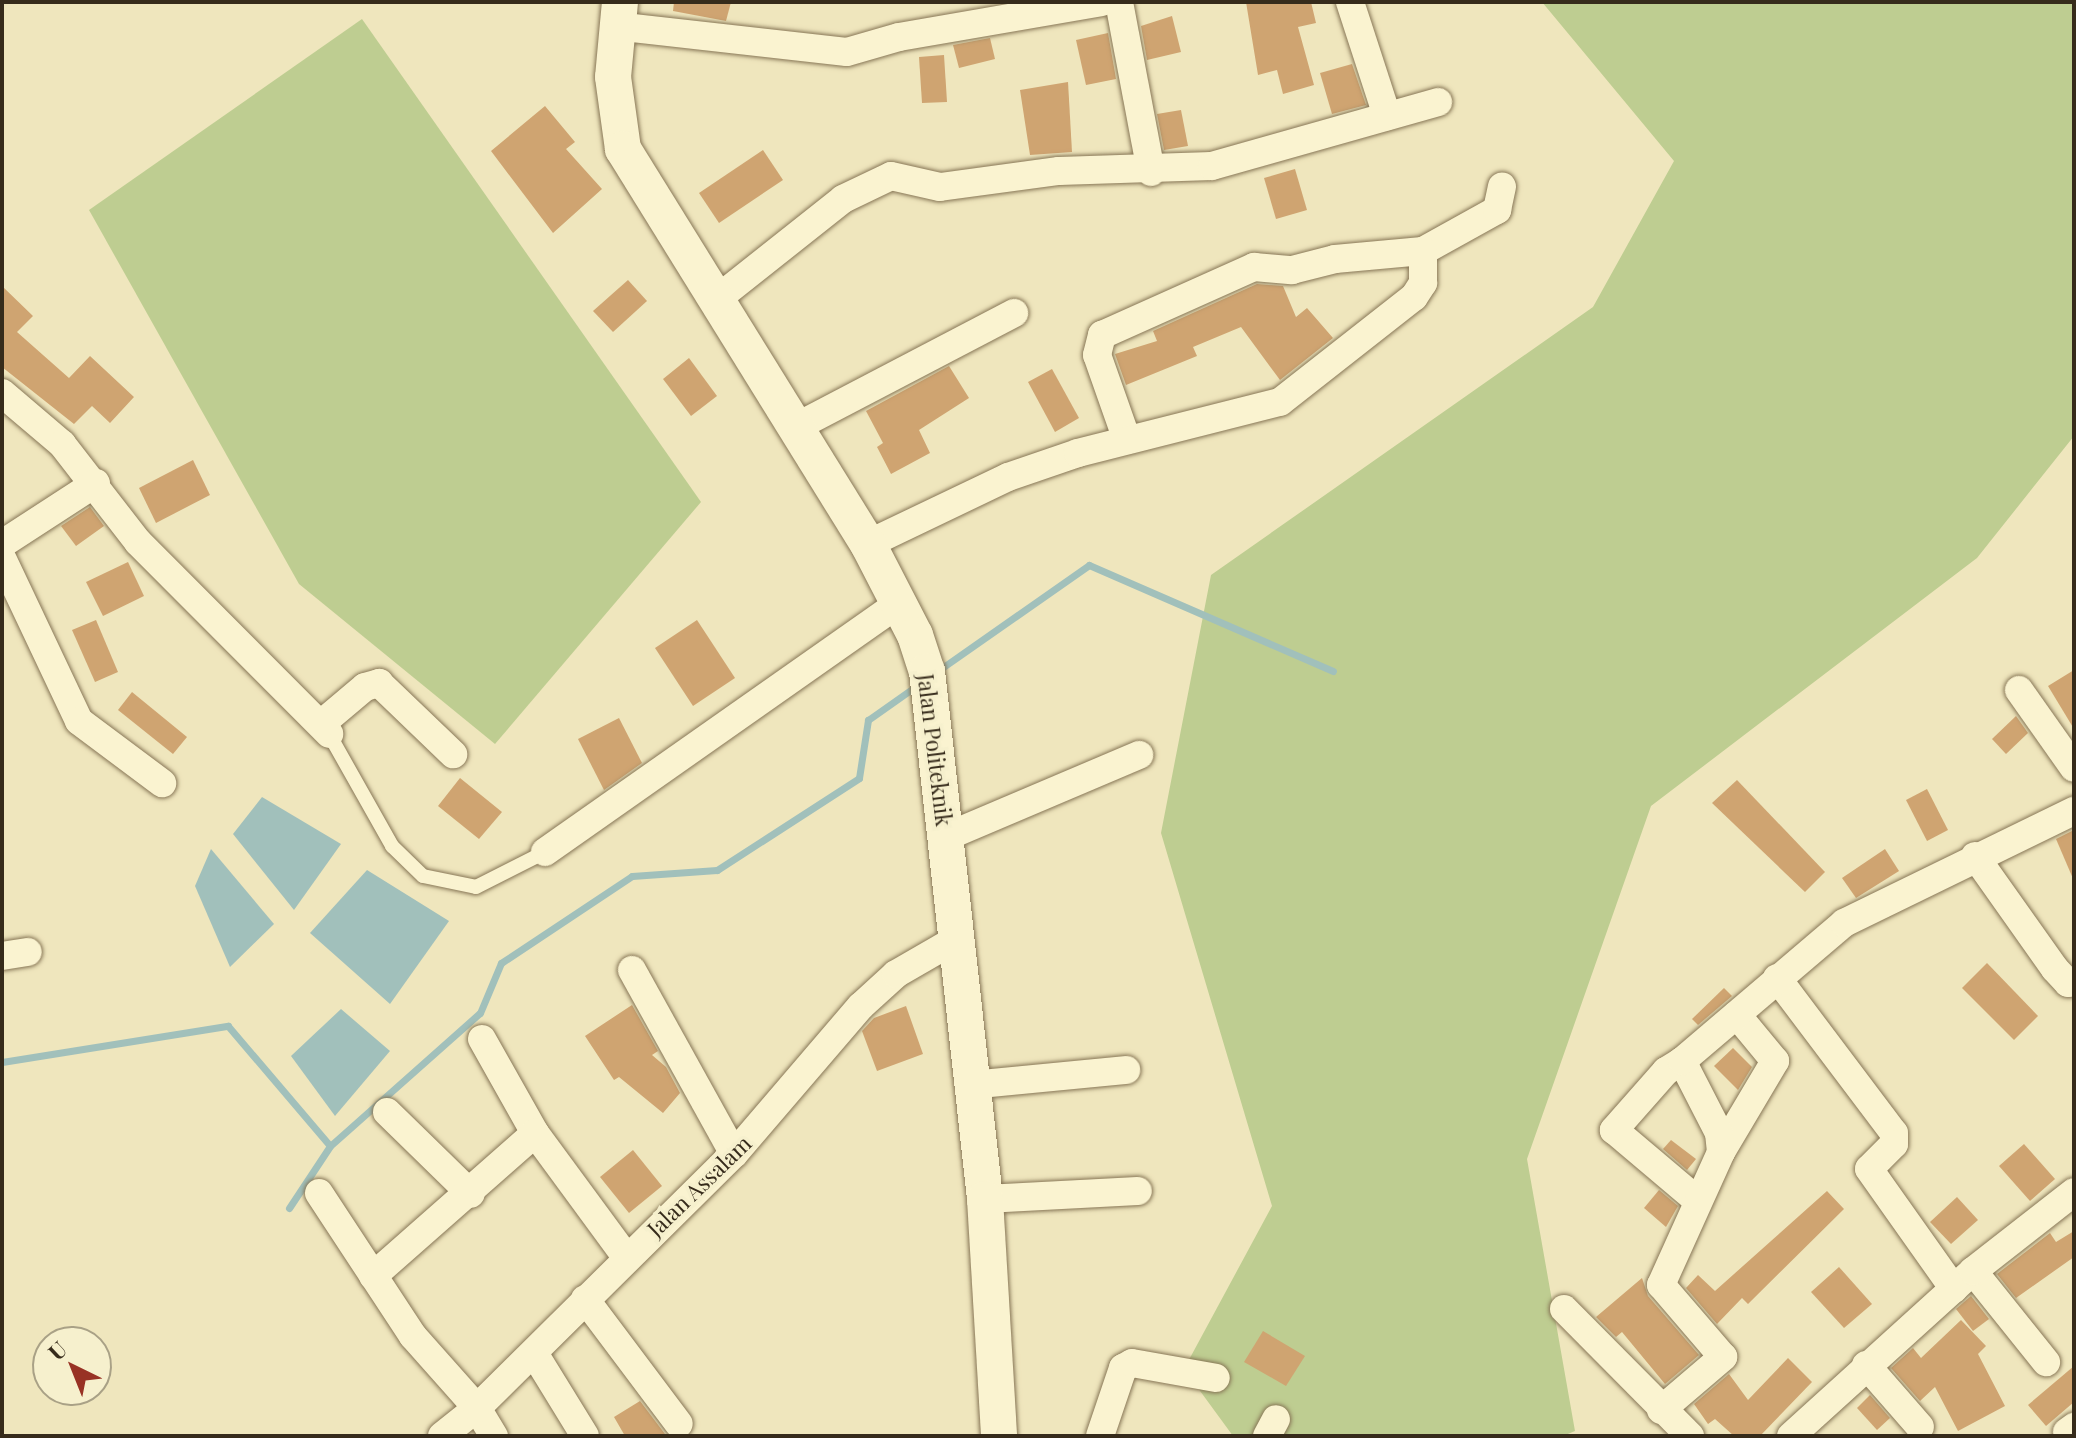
<!DOCTYPE html>
<html>
<head>
<meta charset="utf-8">
<style>
  body { margin:0 }
  #map { position:relative; width:2076px; height:1438px; overflow:hidden; background:#efe6bd; font-family:"Playfair Display",serif }
  div>[style] { position:absolute }
  [style*='--x'] { left:calc(var(--x)*1px); top:calc(var(--y)*1px); width:calc(var(--w)*1px); rotate:calc(var(--a)*1deg) }
  .green>* { inset:0; background:#becd91 }
  .water>* { inset:0; background:#a1c0bb }
  .stream>* { height:7px; margin:-3.5px; padding:0 3.5px; transform-origin:3.5px; border-radius:3.5px; background:#a1c0bb }
  .building>* { inset:0; background:#cfa471 }
  .roads { filter:drop-shadow(0 0 2px #877656) drop-shadow(0 0 2px #877656) }
  .service>* { height:14px; margin:-7px; padding:0 7px; transform-origin:7px; border-radius:7px; background:#faf3d0 }
  .minor>* { height:28px; margin:-14px; padding:0 14px; transform-origin:14px; border-radius:14px; background:#faf3d0 }
  .tertiary>* { height:36px; margin:-18px; padding:0 18px; transform-origin:18px; border-radius:18px; background:#faf3d0 }
  span { translate:-50% -50%; white-space:nowrap; text-align:center; line-height:1.15; -webkit-text-stroke:7px #f6f0cd; paint-order:stroke }
  .street-label { font-size:22px; color:#362b1b }
  .frame { position:absolute; inset:0; border:4px solid #362b1b; pointer-events:none }
  .north { position:absolute; left:32px; top:1326px; width:80px; height:80px; box-sizing:border-box; background:#f6f0cd; border:2px solid #a9a186; border-radius:50%; rotate:317deg; font-size:22px; font-weight:700; line-height:32px; text-align:center; color:#362b1b }
  .north::after { content:''; display:block; margin:auto; width:28px; height:36px; background:#983224; clip-path:polygon(50% 0,100% 100%,50% 72%,0 100%) }
</style>
</head>
<body>
<div id="map">
  <div class="green">
    <i style="clip-path:polygon(1542px 2px,2074px 2px,2074px 436px,1977px 558px,1651px 806px,1527px 1159px,1575px 1431px,1563px 1436px,1233px 1436px,1184px 1369px,1272px 1206px,1161px 833px,1211px 575px,1593px 307px,1674px 161px)"></i>
    <i style="clip-path:polygon(362px 19px,701px 502px,495px 744px,299px 584px,89px 210px)"></i>
  </div>
  <div class="water">
    <i style="clip-path:polygon(262px 797px,341px 844px,294px 910px,233px 834px)"></i>
    <i style="clip-path:polygon(211px 849px,274px 924px,230px 967px,195px 886px)"></i>
    <i style="clip-path:polygon(367px 870px,449px 921px,390px 1004px,310px 933px)"></i>
    <i style="clip-path:polygon(341px 1009px,390px 1051px,335px 1116px,291px 1056px)"></i>
  </div>
  <div class="stream">
    <i style="--x:939;--y:670;--w:183;--a:-35"></i>
    <i style="--x:1089;--y:565;--w:266;--a:23.5"></i>
    <i style="--x:2;--y:1062;--w:229;--a:-9.1"></i>
    <i style="--x:228;--y:1026;--w:157;--a:49.6"></i>
    <i style="--x:289;--y:1208;--w:74;--a:-56.5"></i>
    <i style="--x:330;--y:1146;--w:200;--a:-41.6"></i>
    <i style="--x:480;--y:1013;--w:54;--a:-67.2"></i>
    <i style="--x:501;--y:963;--w:157;--a:-33.6"></i>
    <i style="--x:632;--y:876;--w:85;--a:-4"></i>
    <i style="--x:717;--y:870;--w:169;--a:-32.9"></i>
    <i style="--x:859;--y:778;--w:59;--a:-81.2"></i>
    <i style="--x:868;--y:720;--w:62;--a:-35.2"></i>
  </div>
  <div class="building">
    <i style="clip-path:polygon(674px 2px,731px 2px,726px 21px,673px 11px)"></i>
    <i style="clip-path:polygon(1246px 2px,1311px 2px,1316px 23px,1298px 27px,1314px 85px,1283px 94px,1277px 70px,1258px 75px)"></i>
    <i style="clip-path:polygon(1172px 16px,1181px 52px,1147px 60px,1141px 26px)"></i>
    <i style="clip-path:polygon(1108px 33px,1116px 79px,1086px 85px,1076px 40px)"></i>
    <i style="clip-path:polygon(990px 38px,995px 59px,959px 68px,953px 45px)"></i>
    <i style="clip-path:polygon(944px 55px,947px 102px,922px 103px,919px 57px)"></i>
    <i style="clip-path:polygon(1352px 64px,1366px 105px,1332px 114px,1320px 73px)"></i>
    <i style="clip-path:polygon(1068px 82px,1072px 152px,1030px 155px,1020px 90px)"></i>
    <i style="clip-path:polygon(545px 106px,575px 142px,566px 149px,602px 189px,553px 233px,491px 151px)"></i>
    <i style="clip-path:polygon(1181px 110px,1188px 146px,1164px 150px,1157px 114px)"></i>
    <i style="clip-path:polygon(763px 150px,783px 180px,719px 223px,699px 193px)"></i>
    <i style="clip-path:polygon(1295px 169px,1307px 210px,1276px 219px,1264px 178px)"></i>
    <i style="clip-path:polygon(628px 280px,647px 301px,613px 332px,593px 311px)"></i>
    <i style="clip-path:polygon(1257px 284px,1283px 286px,1296px 317px,1307px 308px,1333px 338px,1280px 380px,1241px 327px,1193px 347px,1197px 356px,1126px 385px,1115px 354px,1157px 341px,1153px 331px)"></i>
    <i style="clip-path:polygon(2px 286px,33px 316px,17px 332px,69px 378px,90px 356px,134px 397px,110px 423px,92px 406px,74px 424px,2px 367px)"></i>
    <i style="clip-path:polygon(689px 358px,717px 396px,691px 416px,663px 379px)"></i>
    <i style="clip-path:polygon(949px 366px,969px 398px,919px 430px,930px 453px,891px 474px,877px 447px,883px 443px,866px 411px)"></i>
    <i style="clip-path:polygon(1052px 369px,1079px 418px,1055px 432px,1028px 382px)"></i>
    <i style="clip-path:polygon(193px 460px,210px 495px,156px 523px,139px 488px)"></i>
    <i style="clip-path:polygon(90px 507px,104px 526px,76px 546px,61px 526px)"></i>
    <i style="clip-path:polygon(128px 562px,144px 596px,103px 616px,86px 582px)"></i>
    <i style="clip-path:polygon(96px 620px,118px 672px,95px 682px,72px 630px)"></i>
    <i style="clip-path:polygon(697px 620px,735px 678px,693px 706px,655px 648px)"></i>
    <i style="clip-path:polygon(2074px 670px,2074px 729px,2048px 686px)"></i>
    <i style="clip-path:polygon(132px 692px,187px 737px,173px 754px,118px 710px)"></i>
    <i style="clip-path:polygon(2016px 716px,2028px 733px,2006px 754px,1992px 739px)"></i>
    <i style="clip-path:polygon(619px 718px,642px 763px,604px 790px,578px 739px)"></i>
    <i style="clip-path:polygon(460px 778px,502px 812px,479px 839px,438px 806px)"></i>
    <i style="clip-path:polygon(1737px 780px,1825px 872px,1805px 892px,1712px 803px)"></i>
    <i style="clip-path:polygon(1927px 789px,1948px 830px,1927px 841px,1906px 800px)"></i>
    <i style="clip-path:polygon(2074px 830px,2074px 881px,2056px 839px)"></i>
    <i style="clip-path:polygon(1885px 849px,1899px 871px,1856px 898px,1842px 878px)"></i>
    <i style="clip-path:polygon(1987px 963px,2038px 1016px,2014px 1040px,1962px 988px)"></i>
    <i style="clip-path:polygon(1724px 988px,1732px 996px,1698px 1025px,1692px 1019px)"></i>
    <i style="clip-path:polygon(632px 1005px,658px 1051px,652px 1055px,666px 1067px,680px 1093px,663px 1113px,619px 1077px,614px 1080px,585px 1036px)"></i>
    <i style="clip-path:polygon(906px 1006px,923px 1054px,877px 1071px,862px 1031px,874px 1018px)"></i>
    <i style="clip-path:polygon(1733px 1048px,1752px 1067px,1738px 1090px,1714px 1066px)"></i>
    <i style="clip-path:polygon(1671px 1140px,1696px 1159px,1687px 1170px,1663px 1149px)"></i>
    <i style="clip-path:polygon(2024px 1144px,2055px 1179px,2030px 1201px,1999px 1166px)"></i>
    <i style="clip-path:polygon(633px 1150px,662px 1186px,629px 1213px,600px 1177px)"></i>
    <i style="clip-path:polygon(1659px 1190px,1678px 1206px,1666px 1227px,1644px 1208px)"></i>
    <i style="clip-path:polygon(1827px 1191px,1844px 1209px,1748px 1304px,1742px 1298px,1717px 1324px,1686px 1288px,1698px 1275px,1715px 1291px)"></i>
    <i style="clip-path:polygon(1957px 1197px,1978px 1220px,1951px 1244px,1930px 1222px)"></i>
    <i style="clip-path:polygon(2074px 1231px,2074px 1257px,2016px 1298px,1997px 1274px,2050px 1233px,2056px 1242px)"></i>
    <i style="clip-path:polygon(1839px 1267px,1872px 1304px,1844px 1328px,1811px 1292px)"></i>
    <i style="clip-path:polygon(1642px 1278px,1648px 1296px,1699px 1355px,1665px 1384px,1622px 1332px,1616px 1337px,1596px 1317px)"></i>
    <i style="clip-path:polygon(1971px 1296px,1989px 1319px,1973px 1331px,1956px 1309px)"></i>
    <i style="clip-path:polygon(1961px 1320px,1986px 1346px,1978px 1354px,2005px 1406px,1958px 1431px,1935px 1387px,1920px 1401px,1891px 1368px,1913px 1348px,1921px 1358px)"></i>
    <i style="clip-path:polygon(1263px 1331px,1305px 1356px,1286px 1386px,1244px 1362px)"></i>
    <i style="clip-path:polygon(1788px 1358px,1812px 1382px,1760px 1436px,1734px 1436px,1715px 1419px,1708px 1424px,1694px 1404px,1729px 1374px,1748px 1400px)"></i>
    <i style="clip-path:polygon(2074px 1366px,2074px 1402px,2046px 1426px,2028px 1405px)"></i>
    <i style="clip-path:polygon(1870px 1395px,1890px 1418px,1877px 1430px,1857px 1408px)"></i>
    <i style="clip-path:polygon(640px 1401px,665px 1434px,668px 1436px,625px 1436px,614px 1417px)"></i>
  </div>
  <div class="roads">
    <div class="service">
      <i style="--x:329;--y:734;--w:129;--a:60.6"></i>
      <i style="--x:392;--y:846;--w:43;--a:44.1"></i>
      <i style="--x:423;--y:876;--w:54;--a:11.7"></i>
      <i style="--x:476;--y:887;--w:77;--a:-26.9"></i>
    </div>
    <div class="minor">
      <i style="--x:1119;--y:2;--w:173;--a:79.3"></i>
      <i style="--x:1350;--y:2;--w:120;--a:72"></i>
      <i style="--x:615;--y:26;--w:233;--a:6.4"></i>
      <i style="--x:847;--y:52;--w:54;--a:-16.1"></i>
      <i style="--x:899;--y:37;--w:205;--a:-9.8"></i>
      <i style="--x:717;--y:299;--w:161;--a:-38.4"></i>
      <i style="--x:843;--y:199;--w:53;--a:-25.6"></i>
      <i style="--x:891;--y:176;--w:50;--a:12.7"></i>
      <i style="--x:940;--y:187;--w:120;--a:-7.7"></i>
      <i style="--x:1059;--y:171;--w:153;--a:-1.9"></i>
      <i style="--x:1212;--y:166;--w:235;--a:-15.8"></i>
      <i style="--x:2;--y:393;--w:79;--a:40.4"></i>
      <i style="--x:62;--y:444;--w:124;--a:52.2"></i>
      <i style="--x:138;--y:542;--w:271;--a:45.1"></i>
      <i style="--x:798;--y:426;--w:244;--a:-27.6"></i>
      <i style="--x:1127;--y:440;--w:90;--a:-109.4"></i>
      <i style="--x:1097;--y:355;--w:21;--a:-76"></i>
      <i style="--x:1102;--y:335;--w:167;--a:-24.1"></i>
      <i style="--x:1254;--y:267;--w:38;--a:5"></i>
      <i style="--x:1292;--y:270;--w:44;--a:-14.3"></i>
      <i style="--x:1335;--y:259;--w:88;--a:-5.2"></i>
      <i style="--x:1423;--y:251;--w:85;--a:-29"></i>
      <i style="--x:1497;--y:210;--w:24;--a:-78"></i>
      <i style="--x:2;--y:544;--w:112;--a:-33"></i>
      <i style="--x:868;--y:544;--w:155;--a:-25.6"></i>
      <i style="--x:1008;--y:477;--w:74;--a:-18.9"></i>
      <i style="--x:1078;--y:453;--w:208;--a:-14.2"></i>
      <i style="--x:1280;--y:402;--w:170;--a:-38.1"></i>
      <i style="--x:1414;--y:297;--w:17;--a:-57"></i>
      <i style="--x:1423;--y:283;--w:32;--a:-90"></i>
      <i style="--x:2;--y:558;--w:180;--a:64.7"></i>
      <i style="--x:79;--y:721;--w:104;--a:36.8"></i>
      <i style="--x:2019;--y:690;--w:95;--a:54.8"></i>
      <i style="--x:321;--y:724;--w:57;--a:-40.1"></i>
      <i style="--x:365;--y:687;--w:15;--a:-16"></i>
      <i style="--x:379;--y:683;--w:103;--a:43.8"></i>
      <i style="--x:946;--y:837;--w:210;--a:-23"></i>
      <i style="--x:545;--y:852;--w:433;--a:-35.1"></i>
      <i style="--x:1975;--y:856;--w:138;--a:54.7"></i>
      <i style="--x:2055;--y:969;--w:19;--a:47"></i>
      <i style="--x:2068;--y:983;--w:6;--a:-9"></i>
      <i style="--x:2;--y:956;--w:26;--a:-9"></i>
      <i style="--x:632;--y:970;--w:210;--a:61"></i>
      <i style="--x:1777;--y:978;--w:194;--a:53"></i>
      <i style="--x:1894;--y:1133;--w:11;--a:90"></i>
      <i style="--x:1894;--y:1144;--w:35;--a:135"></i>
      <i style="--x:1869;--y:1169;--w:147;--a:54.7"></i>
      <i style="--x:482;--y:1039;--w:108;--a:60.6"></i>
      <i style="--x:535;--y:1133;--w:154;--a:53.7"></i>
      <i style="--x:1682;--y:1061;--w:19;--a:148"></i>
      <i style="--x:1666;--y:1071;--w:79;--a:131.4"></i>
      <i style="--x:1614;--y:1130;--w:110;--a:40.2"></i>
      <i style="--x:970;--y:1085;--w:157;--a:-5.5"></i>
      <i style="--x:387;--y:1112;--w:117;--a:44.3"></i>
      <i style="--x:1721;--y:1152;--w:106;--a:-59.3"></i>
      <i style="--x:1775;--y:1061;--w:60;--a:-129.6"></i>
      <i style="--x:319;--y:1193;--w:171;--a:56.7"></i>
      <i style="--x:413;--y:1336;--w:96;--a:48.4"></i>
      <i style="--x:477;--y:1408;--w:33;--a:59"></i>
      <i style="--x:985;--y:1199;--w:153;--a:-3"></i>
      <i style="--x:1973;--y:1271;--w:117;--a:51.3"></i>
      <i style="--x:373;--y:1276;--w:216;--a:-41.4"></i>
      <i style="--x:585;--y:1299;--w:156;--a:53.1"></i>
      <i style="--x:1564;--y:1309;--w:179;--a:45.2"></i>
      <i style="--x:534;--y:1353;--w:97;--a:58.4"></i>
      <i style="--x:1866;--y:1365;--w:82;--a:48.9"></i>
      <i style="--x:1661;--y:1410;--w:82;--a:-40.5"></i>
      <i style="--x:1723;--y:1357;--w:95;--a:-130.7"></i>
      <i style="--x:1661;--y:1285;--w:146;--a:-65.7"></i>
      <i style="--x:1721;--y:1152;--w:19;--a:-96"></i>
      <i style="--x:1719;--y:1133;--w:81;--a:-117.2"></i>
      <i style="--x:1682;--y:1061;--w:213;--a:-40.4"></i>
      <i style="--x:1844;--y:923;--w:256;--a:-26"></i>
      <i style="--x:2067;--y:1432;--w:9;--a:-36"></i>
      <i style="--x:442;--y:1436;--w:45;--a:-38.7"></i>
      <i style="--x:477;--y:1408;--w:361;--a:-44.7"></i>
      <i style="--x:734;--y:1154;--w:195;--a:-49.4"></i>
      <i style="--x:861;--y:1006;--w:47;--a:-42.4"></i>
      <i style="--x:896;--y:974;--w:68;--a:-30"></i>
      <i style="--x:1100;--y:1436;--w:72;--a:-71.3"></i>
      <i style="--x:1123;--y:1368;--w:10;--a:-29"></i>
      <i style="--x:1132;--y:1363;--w:85;--a:10.1"></i>
      <i style="--x:1267;--y:1436;--w:19;--a:-62"></i>
      <i style="--x:1791;--y:1436;--w:246;--a:-42.2"></i>
      <i style="--x:1973;--y:1271;--w:128;--a:-38"></i>
    </div>
    <div class="tertiary">
      <i style="--x:620;--y:2;--w:75;--a:95.3"></i>
      <i style="--x:613;--y:77;--w:73;--a:82.1"></i>
      <i style="--x:623;--y:149;--w:465;--a:58.2"></i>
      <i style="--x:868;--y:544;--w:102;--a:62.7"></i>
      <i style="--x:915;--y:635;--w:38;--a:72"></i>
      <i style="--x:927;--y:671;--w:531;--a:83.73"></i>
      <i style="--x:985;--y:1199;--w:237;--a:86.6"></i>
    </div>
  </div>
  <div class="street-label">
    <span style="left:935px;top:750px;rotate:83deg">Jalan Politeknik</span>
    <span style="left:699px;top:1186px;rotate:-44deg">Jalan Assalam</span>
  </div>
  <div class="frame"></div>
  <div class="north">U</div>
</div>
</body>
</html>
